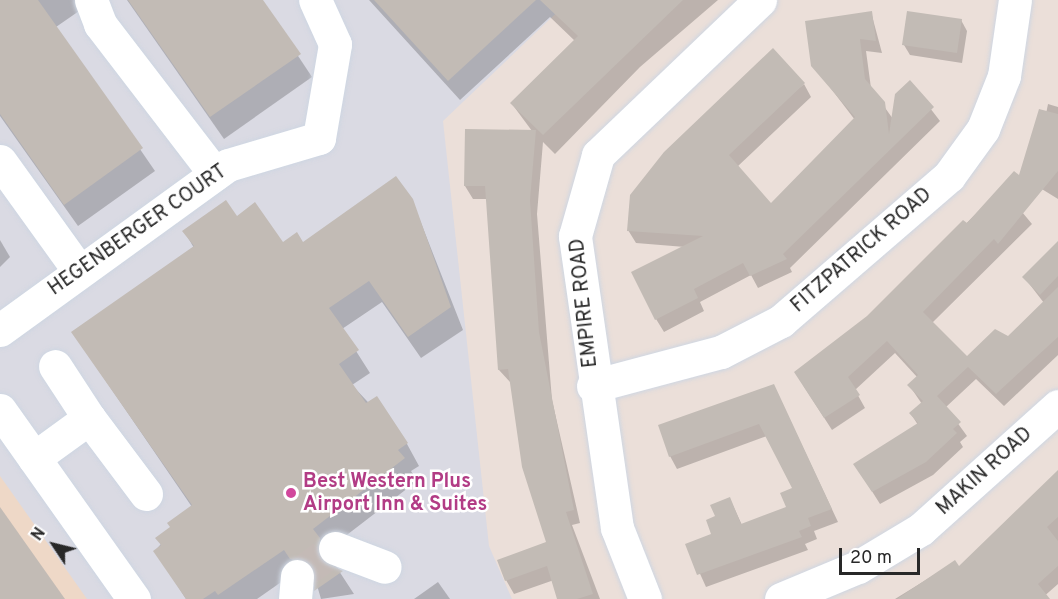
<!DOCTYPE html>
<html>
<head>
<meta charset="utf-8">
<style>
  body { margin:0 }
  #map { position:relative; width:1058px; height:599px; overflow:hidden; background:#ebdfd9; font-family:Overpass,sans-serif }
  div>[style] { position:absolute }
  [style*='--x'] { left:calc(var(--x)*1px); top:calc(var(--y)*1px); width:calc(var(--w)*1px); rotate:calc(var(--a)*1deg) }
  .industrial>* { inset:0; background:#dadae3 }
  .education>* { inset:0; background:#eed8c7 }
  .shadow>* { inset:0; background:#0003 }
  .building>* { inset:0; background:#c2bbb5 }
  .minor-tunnel>* { height:33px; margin-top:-16.5px; transform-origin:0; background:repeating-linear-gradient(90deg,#c4bab6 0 33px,transparent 0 49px) }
  .roads { filter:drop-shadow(0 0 2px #ced6e2) drop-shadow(0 0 2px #ced6e2) }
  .minor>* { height:33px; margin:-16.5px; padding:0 16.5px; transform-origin:16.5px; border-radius:16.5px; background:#fff }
  .dots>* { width:16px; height:16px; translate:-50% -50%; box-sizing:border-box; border:3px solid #fff; border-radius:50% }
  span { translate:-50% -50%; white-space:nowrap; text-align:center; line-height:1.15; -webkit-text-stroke:5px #fff; paint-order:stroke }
  .street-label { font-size:20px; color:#282828 }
  .hotel-label { font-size:20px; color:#b23c85; font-weight:700 }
  .left { translate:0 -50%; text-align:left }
  .north { position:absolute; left:24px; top:515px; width:60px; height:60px; -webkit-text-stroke:4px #fff; paint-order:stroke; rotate:305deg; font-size:16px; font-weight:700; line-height:24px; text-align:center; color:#282828 }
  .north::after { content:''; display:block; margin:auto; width:21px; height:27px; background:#282828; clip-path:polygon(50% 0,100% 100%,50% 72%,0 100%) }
  .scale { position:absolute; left:839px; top:548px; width:81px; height:27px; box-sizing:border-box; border:3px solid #282828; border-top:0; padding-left:8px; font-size:18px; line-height:21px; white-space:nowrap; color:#282828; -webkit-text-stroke:4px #fff; paint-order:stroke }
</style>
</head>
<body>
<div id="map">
  <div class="industrial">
    <i style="clip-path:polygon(0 0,570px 0,443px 121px,489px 546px,512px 599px,0 599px)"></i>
  </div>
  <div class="education">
    <i style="clip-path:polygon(0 476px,87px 599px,0 599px)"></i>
  </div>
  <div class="shadow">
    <i style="clip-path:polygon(0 0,95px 0,56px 27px,155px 171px,78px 226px,0 116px)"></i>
    <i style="clip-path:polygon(127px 0,261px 0,312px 77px,224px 139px)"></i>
    <i style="clip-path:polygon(369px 0,718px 0,640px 67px,555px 154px,543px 142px,537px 214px,552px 400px,580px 523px,572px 525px,600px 599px,561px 599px,554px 580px,514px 594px,506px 580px,547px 543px,511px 383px,499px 370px,488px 199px,473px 199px,465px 186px,532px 131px,512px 104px,575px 41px,550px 17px,460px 100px)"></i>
    <i style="clip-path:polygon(871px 12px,882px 53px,866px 51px,871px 88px,893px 119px,910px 82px,940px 121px,790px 268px,792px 272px,758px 288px,751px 275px,700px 302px,704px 311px,664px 332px,656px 319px,685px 247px,636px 243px,628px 230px,804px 84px,811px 97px,737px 167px,771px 205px,855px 120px,813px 65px)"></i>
    <i style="clip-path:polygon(961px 20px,967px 31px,962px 63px,910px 55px,904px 45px)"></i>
    <i style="clip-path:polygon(1048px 104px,1058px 107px,1058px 199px,1032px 183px)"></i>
    <i style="clip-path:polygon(1002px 188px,1032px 224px,932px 323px,967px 358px,1009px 338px,1044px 303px,1024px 277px,1058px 243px,1058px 355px,1004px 406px,976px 379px,946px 407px,967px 436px,960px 442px,963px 447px,933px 475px,880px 504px,863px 477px,918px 425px,911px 414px,922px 404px,909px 385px,917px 377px,895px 353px,855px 390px,865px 408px,832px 430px,803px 385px)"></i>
    <i style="clip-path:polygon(412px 200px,463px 330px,421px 358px,382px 302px,342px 329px,370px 373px,352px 385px,407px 444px,419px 466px,411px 471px,417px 481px,326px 551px,354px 594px,321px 599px,316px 582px,304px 580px,297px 571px,257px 599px,186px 599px,155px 551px,192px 507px,73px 333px,194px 248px,184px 231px,236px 218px,283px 244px,303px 244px)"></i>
    <i style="clip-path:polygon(0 240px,10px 257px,0 267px)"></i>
    <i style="clip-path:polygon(774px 386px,838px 522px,814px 531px,817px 539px,805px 544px,808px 550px,706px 587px,687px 545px,713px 534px,730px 499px,742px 525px,788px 508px,795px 489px,767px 436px,677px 469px,670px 456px)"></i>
    <i style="clip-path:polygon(1058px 476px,1058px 584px,1041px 599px,895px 599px,955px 562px,959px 568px)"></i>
    <i style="clip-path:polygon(438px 582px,450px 599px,414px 599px)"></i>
  </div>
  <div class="building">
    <i style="clip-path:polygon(0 0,38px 0,143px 148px,64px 205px,0 114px)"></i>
    <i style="clip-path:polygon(128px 0,263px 0,301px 54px,210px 117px)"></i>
    <i style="clip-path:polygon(374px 0,536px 0,448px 81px)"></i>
    <i style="clip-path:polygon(540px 0,683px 0,543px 135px,510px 103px,578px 36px)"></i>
    <i style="clip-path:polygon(872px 11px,876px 41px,860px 39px,865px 79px,885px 102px,889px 134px,895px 94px,910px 80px,934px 107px,783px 254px,787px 259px,750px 276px,743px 263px,694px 289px,698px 298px,655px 320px,631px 272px,703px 236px,627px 231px,630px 195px,664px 152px,773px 48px,805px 83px,729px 155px,771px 203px,855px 117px,811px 66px,805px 21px)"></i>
    <i style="clip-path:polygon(907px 11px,962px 19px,957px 53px,902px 45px)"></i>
    <i style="clip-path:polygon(1039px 109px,1058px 114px,1058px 171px,998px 244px,994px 239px,923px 312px,967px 356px,995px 329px,1008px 336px,1058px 287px,1058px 337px,996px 394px,968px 367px,937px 396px,961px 422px,953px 429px,957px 433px,926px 462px,872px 492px,853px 464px,918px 423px,909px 413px,923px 401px,907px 385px,918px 375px,887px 341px,848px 377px,860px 395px,824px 418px,794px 372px,867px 316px,963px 220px,967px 223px,1014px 171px,1019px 175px)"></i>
    <i style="clip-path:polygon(465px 129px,536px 130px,530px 200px,539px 332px,574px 510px,566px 512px,593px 594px,577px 599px,557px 599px,547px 566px,505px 581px,497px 560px,546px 542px,522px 467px,508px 369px,498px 370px,485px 186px,464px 186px)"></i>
    <i style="clip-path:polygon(396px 176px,413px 199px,451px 307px,408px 337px,369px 281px,329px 308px,359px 350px,339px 364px,366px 403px,377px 396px,408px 443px,398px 450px,405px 458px,313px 529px,320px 538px,320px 559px,343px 571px,314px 591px,314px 568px,307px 560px,290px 559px,284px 550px,218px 595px,215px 591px,203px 599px,186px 599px,153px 551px,161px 545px,155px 538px,170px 527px,167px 523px,192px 505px,71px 332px,194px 246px,182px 231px,226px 200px,237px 216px,255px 202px,283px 242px,297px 232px,303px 242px)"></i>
    <i style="clip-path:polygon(1058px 241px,1058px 276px,1040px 295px,1022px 277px)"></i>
    <i style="clip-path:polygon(774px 384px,832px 509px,808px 518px,811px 526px,799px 531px,802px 537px,697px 575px,685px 544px,711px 534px,706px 520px,715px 516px,710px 505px,730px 497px,741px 524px,786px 507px,780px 493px,792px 488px,759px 424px,669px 457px,658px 425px)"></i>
    <i style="clip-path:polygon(1058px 470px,1058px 517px,1047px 527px,1058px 541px,1058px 566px,1038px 584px,1050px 599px,897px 599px,955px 560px,959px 566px)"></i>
    <i style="clip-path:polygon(0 507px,65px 599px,0 599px)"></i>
  </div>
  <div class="minor-tunnel">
    <i style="--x:297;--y:576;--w:47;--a:-36.4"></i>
  </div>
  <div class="roads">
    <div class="minor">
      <i style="--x:91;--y:0;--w:26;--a:69"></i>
      <i style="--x:100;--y:24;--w:189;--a:52.5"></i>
      <i style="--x:0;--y:161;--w:135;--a:54.3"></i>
      <i style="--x:0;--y:330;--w:281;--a:-35.9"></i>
      <i style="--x:228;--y:165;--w:95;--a:-16.5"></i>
      <i style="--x:319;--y:138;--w:95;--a:-80.3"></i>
      <i style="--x:335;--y:44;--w:48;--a:-114.4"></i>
      <i style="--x:593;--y:386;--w:132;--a:-14.9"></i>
      <i style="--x:721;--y:352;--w:68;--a:-27.3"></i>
      <i style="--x:781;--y:321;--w:222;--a:-40.8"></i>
      <i style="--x:949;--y:176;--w:58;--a:-54.1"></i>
      <i style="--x:983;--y:129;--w:57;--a:-68.4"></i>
      <i style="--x:1004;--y:76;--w:77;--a:-81.8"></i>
      <i style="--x:0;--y:410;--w:232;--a:54.7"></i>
      <i style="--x:89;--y:418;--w:95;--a:53.1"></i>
      <i style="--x:34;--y:458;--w:68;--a:-36"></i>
      <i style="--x:89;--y:418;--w:62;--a:-123.2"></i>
      <i style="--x:335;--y:548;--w:53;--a:20.8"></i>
      <i style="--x:295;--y:599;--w:23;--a:-85"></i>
      <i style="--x:645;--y:599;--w:76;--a:-111.5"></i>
      <i style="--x:617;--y:528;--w:295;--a:-98.2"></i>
      <i style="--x:575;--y:236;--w:84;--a:-74.1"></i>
      <i style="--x:598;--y:155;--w:224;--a:-43.7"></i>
      <i style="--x:781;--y:599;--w:83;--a:-22.6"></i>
      <i style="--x:858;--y:567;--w:74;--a:-31.1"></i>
      <i style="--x:921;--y:529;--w:184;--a:-41.9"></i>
    </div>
  </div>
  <div class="dots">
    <i style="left:291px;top:493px;background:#d1479c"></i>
  </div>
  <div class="street-label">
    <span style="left:138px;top:231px;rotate:-35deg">HEGENBERGER COURT</span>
    <span style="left:862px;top:251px;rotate:-41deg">FITZPATRICK ROAD</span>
    <span style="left:585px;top:303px;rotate:-96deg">EMPIRE ROAD</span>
    <span style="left:985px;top:472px;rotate:-42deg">MAKIN ROAD</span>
  </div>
  <div class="hotel-label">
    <span class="left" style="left:303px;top:494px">Best Western Plus<br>Airport Inn &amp; Suites</span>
  </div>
  <div class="north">N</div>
  <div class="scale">20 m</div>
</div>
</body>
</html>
